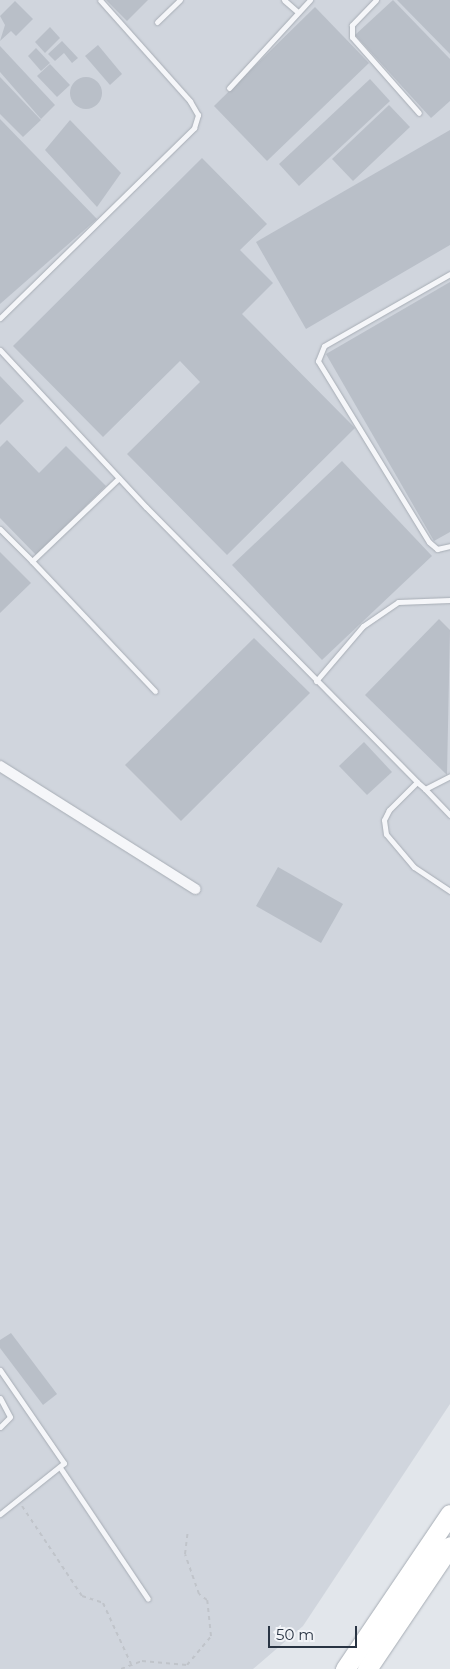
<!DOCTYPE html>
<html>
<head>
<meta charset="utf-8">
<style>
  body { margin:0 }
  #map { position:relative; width:450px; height:1669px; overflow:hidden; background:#e2e6eb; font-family:Montserrat,sans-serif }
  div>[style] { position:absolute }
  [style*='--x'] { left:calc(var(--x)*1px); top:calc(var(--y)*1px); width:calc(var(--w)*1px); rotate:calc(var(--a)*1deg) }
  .built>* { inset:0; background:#d0d5dd }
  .building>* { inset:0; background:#b9bfc8 }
  .round { border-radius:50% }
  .path>* { height:2px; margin-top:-1px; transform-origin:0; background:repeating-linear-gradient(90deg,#c0c4ca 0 4px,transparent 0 8px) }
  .roads { filter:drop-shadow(0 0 1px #a7adb5) drop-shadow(0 0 1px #a7adb5) }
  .lane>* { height:5px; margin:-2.5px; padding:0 2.5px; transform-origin:2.5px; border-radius:2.5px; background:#f5f6f9 }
  .street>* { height:10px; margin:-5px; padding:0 5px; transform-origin:5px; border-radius:5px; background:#f5f6f9 }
  .highway>* { height:19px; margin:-9.5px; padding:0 9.5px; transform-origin:9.5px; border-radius:9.5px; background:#fff }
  span { translate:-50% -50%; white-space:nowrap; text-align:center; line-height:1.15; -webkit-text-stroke:4px #f2f4f8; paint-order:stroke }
  .scale { position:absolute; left:268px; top:1626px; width:89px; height:22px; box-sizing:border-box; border:2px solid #293443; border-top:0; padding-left:6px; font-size:15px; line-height:18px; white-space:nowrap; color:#293443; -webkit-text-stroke:4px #f2f4f8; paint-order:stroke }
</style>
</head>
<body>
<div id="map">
  <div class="built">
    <i style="clip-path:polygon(0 0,450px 0,450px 1404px,303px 1626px,253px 1669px,0 1669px)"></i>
  </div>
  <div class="building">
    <i style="clip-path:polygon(106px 0,148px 0,127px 21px)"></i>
    <i style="clip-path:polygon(393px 0,450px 59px,450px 101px,431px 118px,355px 35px)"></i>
    <i style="clip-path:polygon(397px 0,450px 0,450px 54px)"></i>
    <i style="clip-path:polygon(15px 1px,33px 19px,16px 36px,11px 31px,0 41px,5px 25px,0 16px)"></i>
    <i style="clip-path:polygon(315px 7px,369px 63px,267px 161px,214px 106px)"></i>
    <i style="clip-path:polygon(50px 27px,60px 38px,45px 53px,35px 42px)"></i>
    <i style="clip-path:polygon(62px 41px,78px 58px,72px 63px,64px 53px,55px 61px,48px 54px)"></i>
    <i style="clip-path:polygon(98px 45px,122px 74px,110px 85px,85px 56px)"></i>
    <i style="clip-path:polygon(0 46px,55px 105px,41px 119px,0 72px)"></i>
    <i style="clip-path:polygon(36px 48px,50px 63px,41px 71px,28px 56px)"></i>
    <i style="clip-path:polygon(50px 64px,70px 85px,57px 97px,37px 76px)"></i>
    <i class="round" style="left:70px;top:77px;width:32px;height:32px"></i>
    <i style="clip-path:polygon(0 77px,41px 120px,23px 137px,0 114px)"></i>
    <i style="clip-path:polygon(370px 79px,390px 101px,299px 186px,279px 164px)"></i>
    <i style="clip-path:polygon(389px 105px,410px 127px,353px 181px,332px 159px)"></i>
    <i style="clip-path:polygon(0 119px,97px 219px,0 304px)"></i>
    <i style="clip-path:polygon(70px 120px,121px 173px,97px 207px,45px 150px)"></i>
    <i style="clip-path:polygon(450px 130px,450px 245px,306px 329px,256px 242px)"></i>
    <i style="clip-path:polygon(202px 158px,267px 224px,240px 250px,273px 283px,242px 314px,355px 428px,227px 555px,127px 454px,200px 382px,180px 361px,103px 437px,13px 346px)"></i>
    <i style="clip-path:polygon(450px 282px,450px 532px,434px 541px,326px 354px)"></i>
    <i style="clip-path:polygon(0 376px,24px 401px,0 425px)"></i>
    <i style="clip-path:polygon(7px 440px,39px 473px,66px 446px,106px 486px,36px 555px,0 518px,0 447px)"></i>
    <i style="clip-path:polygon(342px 461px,432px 556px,322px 660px,232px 565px)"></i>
    <i style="clip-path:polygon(0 552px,31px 583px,0 613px)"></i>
    <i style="clip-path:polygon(439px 619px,450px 630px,447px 775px,365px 695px)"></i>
    <i style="clip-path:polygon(254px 638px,310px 693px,181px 821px,125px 765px)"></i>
    <i style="clip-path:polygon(364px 742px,392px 772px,367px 795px,339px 766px)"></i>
    <i style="clip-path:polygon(278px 867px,343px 904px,321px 943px,256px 906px)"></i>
    <i style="clip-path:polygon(11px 1333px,57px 1394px,43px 1405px,0 1348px,0 1340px)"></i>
  </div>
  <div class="path">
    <i style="--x:22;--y:1506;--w:108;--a:56.3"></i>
    <i style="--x:82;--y:1596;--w:22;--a:18"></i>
    <i style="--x:103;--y:1603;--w:67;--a:65.3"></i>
    <i style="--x:121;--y:1669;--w:22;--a:-21"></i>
    <i style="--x:142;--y:1661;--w:45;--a:5.1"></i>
    <i style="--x:187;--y:1665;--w:38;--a:-50"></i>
    <i style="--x:211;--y:1636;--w:36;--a:-96"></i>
    <i style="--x:207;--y:1600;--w:10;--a:-143"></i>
    <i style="--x:199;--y:1594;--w:42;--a:-109.3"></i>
    <i style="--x:185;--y:1554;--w:23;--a:-83"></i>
  </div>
  <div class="roads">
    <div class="lane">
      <i style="--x:284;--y:0;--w:18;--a:41"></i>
      <i style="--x:376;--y:0;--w:35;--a:134"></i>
      <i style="--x:352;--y:25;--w:12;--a:90"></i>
      <i style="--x:352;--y:37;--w:101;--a:48.6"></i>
      <i style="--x:157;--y:22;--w:32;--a:-44"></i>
      <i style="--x:229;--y:88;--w:120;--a:-47.4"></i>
      <i style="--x:450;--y:274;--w:145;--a:150.3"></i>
      <i style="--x:324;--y:346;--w:16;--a:112"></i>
      <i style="--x:318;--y:361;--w:212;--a:58.5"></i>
      <i style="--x:429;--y:542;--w:11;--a:41"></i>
      <i style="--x:437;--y:549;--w:13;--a:-13"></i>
      <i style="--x:0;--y:318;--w:272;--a:-44.4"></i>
      <i style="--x:194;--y:128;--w:14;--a:-73"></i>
      <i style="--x:198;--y:115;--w:16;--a:-120"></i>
      <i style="--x:190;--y:101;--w:135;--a:-131.7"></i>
      <i style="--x:0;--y:350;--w:214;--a:47.1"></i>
      <i style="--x:146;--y:507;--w:386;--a:45.4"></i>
      <i style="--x:417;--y:782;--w:11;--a:41"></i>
      <i style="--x:425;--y:789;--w:28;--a:-27"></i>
      <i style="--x:0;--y:529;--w:45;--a:45"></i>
      <i style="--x:32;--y:561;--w:120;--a:-43.7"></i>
      <i style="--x:32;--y:561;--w:179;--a:46.6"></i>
      <i style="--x:316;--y:681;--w:72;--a:-49.5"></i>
      <i style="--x:363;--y:626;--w:42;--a:-34.4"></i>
      <i style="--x:398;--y:602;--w:52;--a:-2.2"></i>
      <i style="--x:417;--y:782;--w:40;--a:135"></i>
      <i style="--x:389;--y:810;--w:11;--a:117"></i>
      <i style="--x:384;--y:820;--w:14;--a:82"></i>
      <i style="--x:386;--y:834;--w:43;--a:49.7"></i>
      <i style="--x:414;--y:867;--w:43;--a:33.7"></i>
      <i style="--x:425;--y:789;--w:36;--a:46"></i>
      <i style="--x:0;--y:1370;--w:113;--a:55.5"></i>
      <i style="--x:64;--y:1463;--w:82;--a:141.4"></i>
      <i style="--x:0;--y:1398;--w:21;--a:62"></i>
      <i style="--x:10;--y:1417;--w:14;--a:135"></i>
      <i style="--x:61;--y:1469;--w:156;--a:56.2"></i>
    </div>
    <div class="street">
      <i style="--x:0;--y:766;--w:231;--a:32.2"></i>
    </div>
    <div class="highway">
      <i style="--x:345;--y:1669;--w:187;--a:-55.9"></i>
      <i style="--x:367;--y:1669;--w:148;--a:-56"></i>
    </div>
  </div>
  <div class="scale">50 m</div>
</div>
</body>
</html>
